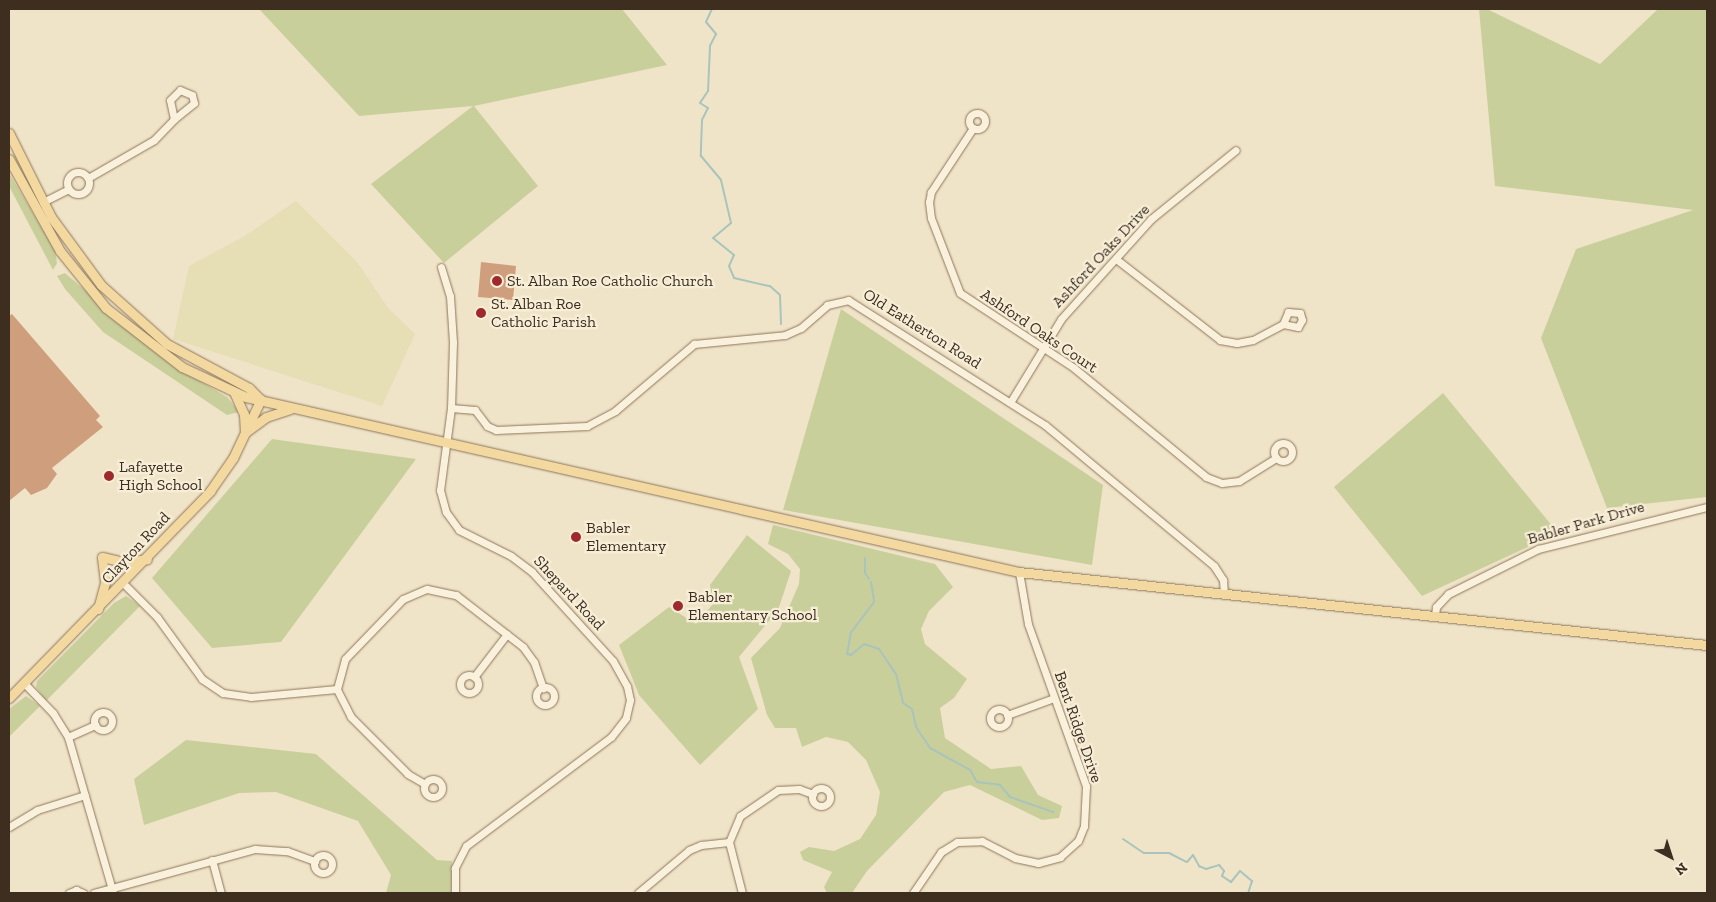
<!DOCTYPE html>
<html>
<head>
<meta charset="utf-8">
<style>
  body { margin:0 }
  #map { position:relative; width:1716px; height:902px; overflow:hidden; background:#f0e4c8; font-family:"Zilla Slab",serif }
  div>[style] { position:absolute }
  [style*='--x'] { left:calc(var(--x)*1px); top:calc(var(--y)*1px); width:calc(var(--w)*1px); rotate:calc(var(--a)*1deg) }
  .farmland>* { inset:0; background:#e6deb5 }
  .green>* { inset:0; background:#c9cf9b }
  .stream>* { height:2px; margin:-1px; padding:0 1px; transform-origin:1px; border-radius:1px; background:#a9c4bc }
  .building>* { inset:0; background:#cf9f7d }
  .roads { filter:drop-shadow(0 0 1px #8d765c) drop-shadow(0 0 1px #8d765c) }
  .minor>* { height:7px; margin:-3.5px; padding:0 3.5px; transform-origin:3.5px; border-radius:3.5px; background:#faf1dc }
  .minor>.ring { margin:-3.5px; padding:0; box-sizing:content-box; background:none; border:7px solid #faf1dc; border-radius:50% }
  .major>* { height:9px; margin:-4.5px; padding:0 4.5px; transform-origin:4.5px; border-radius:4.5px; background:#f3d9a0 }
  .dots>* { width:14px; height:14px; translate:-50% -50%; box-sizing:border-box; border:2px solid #f7eed8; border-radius:50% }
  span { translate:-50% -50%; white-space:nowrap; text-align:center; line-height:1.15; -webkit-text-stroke:4.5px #f7eed8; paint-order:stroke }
  .street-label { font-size:16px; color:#3d2e20 }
  .poi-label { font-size:16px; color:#3d2e20 }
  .left { translate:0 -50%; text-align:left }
  .frame { position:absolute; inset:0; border:10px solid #3d2e20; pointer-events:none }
  .north { position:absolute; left:1646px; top:832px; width:50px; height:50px; -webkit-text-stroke:4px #f7eed8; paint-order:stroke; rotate:140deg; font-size:14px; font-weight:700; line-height:20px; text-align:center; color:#3d2e20 }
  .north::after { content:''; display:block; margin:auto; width:18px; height:22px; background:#3d2e20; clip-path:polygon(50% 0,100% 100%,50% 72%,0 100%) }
</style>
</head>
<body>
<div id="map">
  <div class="farmland">
    <i style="clip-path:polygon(296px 201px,358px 263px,388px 308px,415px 334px,382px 406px,173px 339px,189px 266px,243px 237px)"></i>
  </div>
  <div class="green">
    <i style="clip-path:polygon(259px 9px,622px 9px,667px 65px,474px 106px,538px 186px,444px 263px,371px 184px,473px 106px,359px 116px)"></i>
    <i style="clip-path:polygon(1479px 9px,1487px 9px,1600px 64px,1658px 9px,1707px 9px,1707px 497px,1607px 508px,1541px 338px,1576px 249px,1693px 210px,1495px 186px)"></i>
    <i style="clip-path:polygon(9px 173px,55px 250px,57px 263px,53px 270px,9px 186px)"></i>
    <i style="clip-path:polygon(65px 273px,172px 365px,227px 397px,239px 412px,227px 415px,103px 332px,65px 289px,57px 276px)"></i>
    <i style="clip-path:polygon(841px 309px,1103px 485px,1092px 565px,783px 510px)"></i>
    <i style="clip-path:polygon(1443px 393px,1558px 533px,1422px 596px,1334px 487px)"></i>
    <i style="clip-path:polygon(272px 439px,416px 459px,281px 642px,212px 648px,152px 578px)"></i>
    <i style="clip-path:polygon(773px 525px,935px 564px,953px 587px,929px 611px,921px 629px,925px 644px,967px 679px,954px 698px,940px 708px,945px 738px,991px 769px,1021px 766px,1038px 795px,1062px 806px,1059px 818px,1042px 820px,970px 785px,944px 792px,867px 871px,852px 893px,827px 893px,824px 887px,832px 872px,803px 860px,800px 852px,809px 847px,834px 851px,860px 839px,876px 815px,880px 792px,866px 760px,848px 742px,826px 737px,802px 747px,796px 728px,775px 728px,767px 715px,751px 658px,780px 628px,799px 584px,800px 569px,788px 554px,768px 544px)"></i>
    <i style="clip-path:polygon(747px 535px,791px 571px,778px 610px,739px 657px,758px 709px,700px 765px,639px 695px,619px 645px,669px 607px,696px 624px,713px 604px,710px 585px)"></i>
    <i style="clip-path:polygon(126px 596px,140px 606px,46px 701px,36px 687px,37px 681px,114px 603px)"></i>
    <i style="clip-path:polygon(26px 696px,40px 706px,9px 737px,9px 709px)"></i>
    <i style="clip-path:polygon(186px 740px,316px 754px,437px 860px,452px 861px,451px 893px,386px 893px,391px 875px,358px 821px,276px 792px,239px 793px,144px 825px,134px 779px)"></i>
  </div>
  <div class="stream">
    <i style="--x:712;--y:9;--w:14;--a:115"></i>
    <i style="--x:706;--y:22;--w:16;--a:50"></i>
    <i style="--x:716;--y:34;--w:13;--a:117"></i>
    <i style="--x:710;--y:46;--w:45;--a:92.5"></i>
    <i style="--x:708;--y:91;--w:14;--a:124"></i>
    <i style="--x:700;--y:103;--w:9;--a:32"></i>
    <i style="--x:708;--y:108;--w:13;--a:117"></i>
    <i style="--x:702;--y:120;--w:36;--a:92"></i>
    <i style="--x:701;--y:156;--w:31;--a:50"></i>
    <i style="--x:721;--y:180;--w:44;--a:76.9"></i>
    <i style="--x:731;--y:223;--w:23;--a:140"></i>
    <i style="--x:713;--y:238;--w:27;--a:39"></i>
    <i style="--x:734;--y:255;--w:12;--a:114"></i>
    <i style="--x:729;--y:266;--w:13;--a:67"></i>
    <i style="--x:734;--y:278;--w:37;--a:13"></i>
    <i style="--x:770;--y:286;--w:13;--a:42"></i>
    <i style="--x:780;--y:295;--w:29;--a:88"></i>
    <i style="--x:865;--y:558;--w:15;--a:90"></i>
    <i style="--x:865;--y:573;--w:7;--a:56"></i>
    <i style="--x:871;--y:582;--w:20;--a:81"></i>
    <i style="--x:874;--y:602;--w:38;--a:127"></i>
    <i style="--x:851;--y:632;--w:22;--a:100"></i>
    <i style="--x:847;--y:654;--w:4;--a:14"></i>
    <i style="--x:851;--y:655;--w:17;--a:-40"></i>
    <i style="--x:864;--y:644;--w:16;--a:18"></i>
    <i style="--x:879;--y:649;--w:30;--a:56"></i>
    <i style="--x:896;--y:674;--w:30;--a:76"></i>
    <i style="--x:903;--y:703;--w:11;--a:34"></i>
    <i style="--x:912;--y:709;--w:18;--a:77"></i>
    <i style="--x:916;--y:727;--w:25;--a:56"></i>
    <i style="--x:930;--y:748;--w:46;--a:28.8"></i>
    <i style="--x:970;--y:770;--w:14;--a:60"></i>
    <i style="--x:977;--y:782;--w:23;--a:7"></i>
    <i style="--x:1000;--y:785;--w:16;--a:50"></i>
    <i style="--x:1010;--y:797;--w:46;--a:19.2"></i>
    <i style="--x:1123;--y:839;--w:25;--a:34"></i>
    <i style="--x:1144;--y:853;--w:25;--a:0"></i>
    <i style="--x:1169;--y:853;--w:20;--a:27"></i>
    <i style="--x:1187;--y:862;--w:9;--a:-49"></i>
    <i style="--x:1193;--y:855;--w:13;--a:61"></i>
    <i style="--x:1199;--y:866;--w:8;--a:23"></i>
    <i style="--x:1206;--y:869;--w:14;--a:-17"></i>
    <i style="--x:1219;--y:865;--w:8;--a:50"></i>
    <i style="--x:1224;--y:871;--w:5;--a:112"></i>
    <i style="--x:1222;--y:876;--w:11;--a:34"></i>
    <i style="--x:1231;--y:882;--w:14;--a:-51"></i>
    <i style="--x:1240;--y:871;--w:16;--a:40"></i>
    <i style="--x:1252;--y:881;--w:13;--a:108"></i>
    <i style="--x:1267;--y:893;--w:8;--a:0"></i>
  </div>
  <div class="building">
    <i style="clip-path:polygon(481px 262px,516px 266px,513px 300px,478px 297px)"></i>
    <i style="clip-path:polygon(12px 314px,100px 416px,96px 420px,103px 427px,52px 468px,57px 474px,47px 488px,31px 495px,25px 488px,9px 501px,9px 316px)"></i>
  </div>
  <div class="roads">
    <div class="minor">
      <i style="--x:180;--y:90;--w:13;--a:23"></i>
      <i style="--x:192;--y:95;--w:8;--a:76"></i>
      <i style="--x:194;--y:103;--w:26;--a:141"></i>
      <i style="--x:174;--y:119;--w:19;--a:-102"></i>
      <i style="--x:170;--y:100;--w:14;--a:-45"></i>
      <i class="ring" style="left:969px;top:113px;width:9px;height:9px"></i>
      <i style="--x:973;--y:128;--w:77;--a:123.3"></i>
      <i style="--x:931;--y:192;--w:10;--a:101"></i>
      <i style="--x:929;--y:202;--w:16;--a:83"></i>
      <i style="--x:931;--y:218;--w:80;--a:68.9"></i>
      <i style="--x:960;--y:293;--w:136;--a:33.3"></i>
      <i style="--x:1074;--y:368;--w:171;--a:39.5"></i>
      <i style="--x:1206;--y:477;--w:17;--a:21"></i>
      <i style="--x:1222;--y:483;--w:17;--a:-7"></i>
      <i style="--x:1239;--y:481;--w:44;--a:-31.9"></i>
      <i class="ring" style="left:67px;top:172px;width:15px;height:15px"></i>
      <i style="--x:88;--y:178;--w:76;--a:-29.9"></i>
      <i style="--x:154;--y:140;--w:29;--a:-46"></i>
      <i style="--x:43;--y:202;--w:28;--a:-27"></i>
      <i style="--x:1116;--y:259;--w:132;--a:37.9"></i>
      <i style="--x:1220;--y:340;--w:17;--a:10"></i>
      <i style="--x:1237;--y:343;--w:16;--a:-11"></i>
      <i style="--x:1253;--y:340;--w:34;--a:-28"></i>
      <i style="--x:1283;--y:324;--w:13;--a:-67"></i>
      <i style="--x:1288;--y:312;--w:12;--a:5"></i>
      <i style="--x:1300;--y:313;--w:7;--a:74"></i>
      <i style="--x:1302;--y:320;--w:8;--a:120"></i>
      <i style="--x:1298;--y:327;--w:15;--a:-169"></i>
      <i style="--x:441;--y:267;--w:30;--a:73"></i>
      <i style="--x:450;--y:296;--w:46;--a:86.3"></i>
      <i style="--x:453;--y:342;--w:66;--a:91.7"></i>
      <i style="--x:451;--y:408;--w:83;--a:97.6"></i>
      <i style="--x:440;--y:490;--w:23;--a:75"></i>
      <i style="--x:446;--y:512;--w:22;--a:54"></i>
      <i style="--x:459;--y:530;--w:58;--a:26.6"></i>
      <i style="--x:511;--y:556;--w:26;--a:37"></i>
      <i style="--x:532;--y:572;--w:120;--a:47.7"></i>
      <i style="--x:613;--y:661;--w:29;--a:61"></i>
      <i style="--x:627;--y:686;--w:14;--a:78"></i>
      <i style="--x:630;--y:700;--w:18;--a:103"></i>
      <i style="--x:626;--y:718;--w:24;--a:128"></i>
      <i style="--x:611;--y:737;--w:181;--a:143.1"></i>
      <i style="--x:466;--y:846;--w:25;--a:117"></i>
      <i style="--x:455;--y:868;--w:25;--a:90"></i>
      <i style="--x:1011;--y:401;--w:96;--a:-58.6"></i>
      <i style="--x:1061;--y:319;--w:135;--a:-48"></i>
      <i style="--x:1151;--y:219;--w:109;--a:-39.1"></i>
      <i style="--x:451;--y:408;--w:24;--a:5"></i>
      <i style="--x:475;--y:410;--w:20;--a:53"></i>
      <i style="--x:487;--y:426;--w:10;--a:24"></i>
      <i style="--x:496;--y:430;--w:91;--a:-2.5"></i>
      <i style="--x:587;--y:426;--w:32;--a:-28"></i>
      <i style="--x:615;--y:411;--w:104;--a:-40.3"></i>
      <i style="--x:694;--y:344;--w:91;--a:-5.6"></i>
      <i style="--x:785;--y:335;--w:17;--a:-24"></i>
      <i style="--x:801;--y:328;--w:35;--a:-41"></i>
      <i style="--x:827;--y:305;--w:22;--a:-13"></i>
      <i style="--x:848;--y:300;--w:233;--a:32.4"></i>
      <i style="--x:1045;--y:425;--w:220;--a:39.8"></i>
      <i style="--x:1214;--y:566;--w:17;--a:57"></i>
      <i style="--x:1223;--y:580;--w:13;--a:86"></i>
      <i class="ring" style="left:1274px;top:443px;width:11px;height:11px"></i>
      <i style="--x:124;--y:584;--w:47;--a:45"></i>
      <i style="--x:157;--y:617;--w:77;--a:54"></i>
      <i style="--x:202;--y:679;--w:25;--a:34"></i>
      <i style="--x:223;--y:693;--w:28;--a:8"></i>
      <i style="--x:251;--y:697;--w:86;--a:-5.3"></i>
      <i style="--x:1435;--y:616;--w:9;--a:-84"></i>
      <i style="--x:1436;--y:607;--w:18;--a:-47"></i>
      <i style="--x:1448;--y:594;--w:101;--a:-26.6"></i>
      <i style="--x:1538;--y:549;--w:174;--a:-14"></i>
      <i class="ring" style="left:460px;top:675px;width:11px;height:11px"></i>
      <i style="--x:474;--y:677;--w:54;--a:-52.5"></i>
      <i style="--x:24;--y:683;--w:42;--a:46"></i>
      <i style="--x:53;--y:713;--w:28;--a:58"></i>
      <i style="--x:68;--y:737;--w:162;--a:73.9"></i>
      <i class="ring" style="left:536px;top:687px;width:11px;height:11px"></i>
      <i class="ring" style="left:990px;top:709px;width:11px;height:11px"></i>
      <i class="ring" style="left:94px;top:712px;width:11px;height:11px"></i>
      <i style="--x:1007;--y:715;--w:50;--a:-19.9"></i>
      <i style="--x:68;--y:737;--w:30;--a:-24"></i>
      <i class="ring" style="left:424px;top:779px;width:11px;height:11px"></i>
      <i style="--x:425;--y:784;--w:20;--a:-150"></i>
      <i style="--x:408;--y:774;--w:81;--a:-135"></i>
      <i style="--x:351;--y:717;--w:31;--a:-117"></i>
      <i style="--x:337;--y:689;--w:31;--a:-75"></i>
      <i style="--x:345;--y:659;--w:83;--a:-46"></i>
      <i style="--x:403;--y:599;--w:26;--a:-23"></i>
      <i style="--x:427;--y:589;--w:30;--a:12"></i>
      <i style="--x:456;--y:595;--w:85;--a:37.8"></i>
      <i style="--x:523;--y:647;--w:19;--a:54"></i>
      <i style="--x:534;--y:662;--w:28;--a:71"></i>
      <i class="ring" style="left:812px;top:788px;width:11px;height:11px"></i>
      <i style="--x:9;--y:827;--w:33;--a:-31"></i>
      <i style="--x:37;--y:810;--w:50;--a:-17.4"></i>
      <i class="ring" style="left:314px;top:855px;width:11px;height:11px"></i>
      <i style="--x:212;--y:860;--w:34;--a:75"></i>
      <i style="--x:69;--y:893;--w:8;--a:-23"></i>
      <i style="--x:76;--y:890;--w:8;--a:23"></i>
      <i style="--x:94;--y:893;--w:167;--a:-15.3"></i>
      <i style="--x:255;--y:849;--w:32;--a:4"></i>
      <i style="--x:287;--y:851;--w:30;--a:20"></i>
      <i style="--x:638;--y:893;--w:67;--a:-40.1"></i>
      <i style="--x:689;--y:850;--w:13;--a:-23"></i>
      <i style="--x:701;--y:845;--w:28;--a:-6"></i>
      <i style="--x:742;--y:893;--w:53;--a:-104.3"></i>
      <i style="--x:729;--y:842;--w:28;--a:-67"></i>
      <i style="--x:740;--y:816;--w:46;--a:-34.4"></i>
      <i style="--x:778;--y:790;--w:21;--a:-3"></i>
      <i style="--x:799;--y:789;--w:15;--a:20"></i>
      <i style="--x:913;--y:893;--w:50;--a:-55.7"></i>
      <i style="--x:941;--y:852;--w:19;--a:-32"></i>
      <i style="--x:957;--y:842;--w:25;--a:-2"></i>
      <i style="--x:982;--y:841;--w:37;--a:27"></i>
      <i style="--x:1015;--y:858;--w:24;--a:12"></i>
      <i style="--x:1038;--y:863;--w:23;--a:-15"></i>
      <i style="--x:1060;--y:857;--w:24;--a:-42"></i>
      <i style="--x:1078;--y:841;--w:16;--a:-68"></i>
      <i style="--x:1084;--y:826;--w:40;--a:-87.1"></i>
      <i style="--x:1086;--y:786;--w:172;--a:-109.7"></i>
      <i style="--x:1028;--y:624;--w:53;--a:-99.8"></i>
    </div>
    <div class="major">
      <i style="--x:9;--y:133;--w:94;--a:63.4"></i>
      <i style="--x:51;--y:217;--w:84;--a:53.7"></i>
      <i style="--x:101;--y:285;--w:89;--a:41.8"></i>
      <i style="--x:167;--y:344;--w:93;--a:28.2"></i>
      <i style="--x:249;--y:388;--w:16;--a:45"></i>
      <i style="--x:9;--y:159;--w:105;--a:61"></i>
      <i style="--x:60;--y:251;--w:73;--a:51.1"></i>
      <i style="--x:106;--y:308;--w:96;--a:37.8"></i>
      <i style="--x:182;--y:367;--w:71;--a:25.1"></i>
      <i style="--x:246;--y:397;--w:793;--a:12.76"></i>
      <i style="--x:1019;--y:572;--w:692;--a:6.06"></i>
      <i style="--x:234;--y:392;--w:24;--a:66"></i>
      <i style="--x:244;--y:414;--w:19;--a:87"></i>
      <i style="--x:247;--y:431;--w:24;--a:-36"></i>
      <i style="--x:266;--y:417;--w:25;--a:-18"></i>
      <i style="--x:98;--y:609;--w:28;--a:-75"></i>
      <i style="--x:105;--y:582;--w:25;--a:-97"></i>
      <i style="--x:102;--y:557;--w:23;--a:13"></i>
      <i style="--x:124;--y:562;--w:23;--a:-7"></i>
      <i style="--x:9;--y:698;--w:289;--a:-45.8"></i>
      <i style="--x:210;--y:491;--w:40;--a:-55.1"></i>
      <i style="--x:233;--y:458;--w:65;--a:-64.6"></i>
    </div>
  </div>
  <div class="dots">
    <i style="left:497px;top:281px;background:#9e2a2b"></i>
    <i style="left:481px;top:313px;background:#9e2a2b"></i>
    <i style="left:109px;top:476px;background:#9e2a2b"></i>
    <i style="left:576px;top:537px;background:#9e2a2b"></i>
    <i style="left:678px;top:606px;background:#9e2a2b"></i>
  </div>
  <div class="street-label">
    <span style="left:1101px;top:256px;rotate:-47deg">Ashford Oaks Drive</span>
    <span style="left:922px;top:329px;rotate:32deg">Old Eatherton Road</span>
    <span style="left:1039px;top:331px;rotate:34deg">Ashford Oaks Court</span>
    <span style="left:1586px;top:523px;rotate:-16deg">Babler Park Drive</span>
    <span style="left:136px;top:548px;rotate:-47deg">Clayton Road</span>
    <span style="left:569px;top:593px;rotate:47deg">Shepard Road</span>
    <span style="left:1078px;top:727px;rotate:71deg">Bent Ridge Drive</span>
  </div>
  <div class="poi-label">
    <span class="left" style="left:507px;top:281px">St. Alban Roe Catholic Church</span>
    <span class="left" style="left:491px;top:313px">St. Alban Roe<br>Catholic Parish</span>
    <span class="left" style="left:119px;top:476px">Lafayette<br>High School</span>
    <span class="left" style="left:586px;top:537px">Babler<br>Elementary</span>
    <span class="left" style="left:688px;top:606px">Babler<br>Elementary School</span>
  </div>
  <div class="frame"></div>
  <div class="north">N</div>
</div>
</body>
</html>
